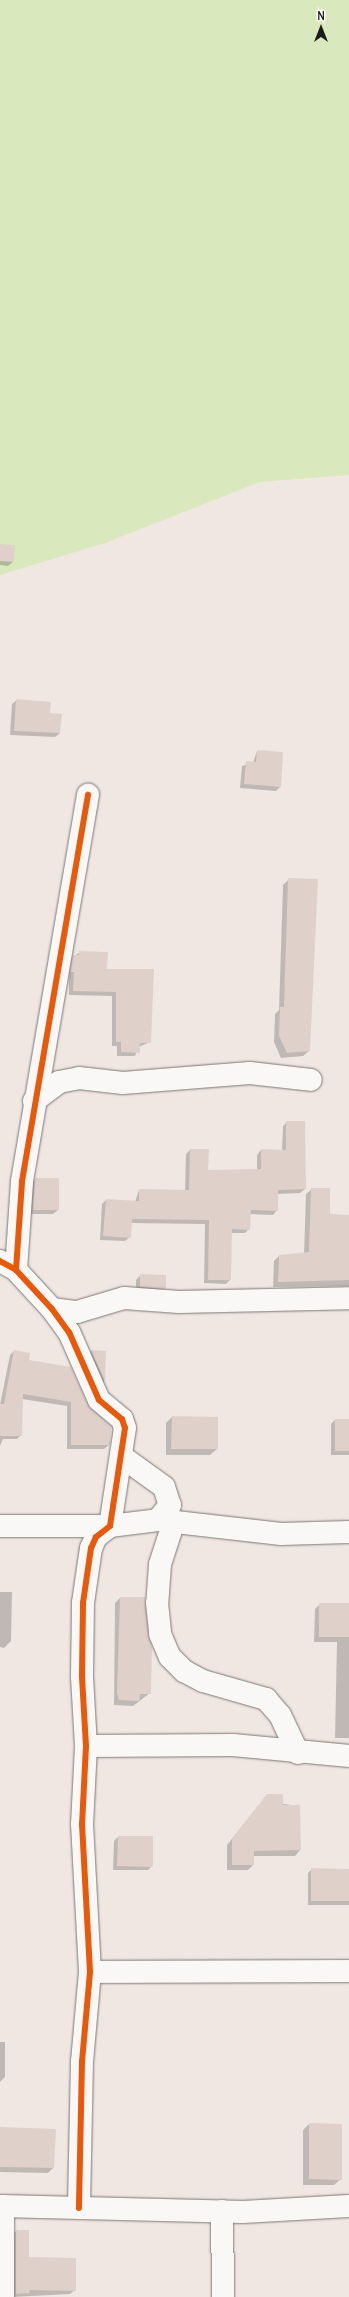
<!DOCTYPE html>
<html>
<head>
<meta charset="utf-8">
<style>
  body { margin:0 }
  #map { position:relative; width:349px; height:2297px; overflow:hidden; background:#f1e7e2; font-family:Delius,sans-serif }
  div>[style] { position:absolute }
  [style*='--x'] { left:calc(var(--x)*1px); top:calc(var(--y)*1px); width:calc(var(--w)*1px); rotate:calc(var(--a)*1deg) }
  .green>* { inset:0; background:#dae8be }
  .shadow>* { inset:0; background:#0003 }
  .building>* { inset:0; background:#dfd0ca }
  .roads { filter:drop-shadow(0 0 1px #7c7775) drop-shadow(0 0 1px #7c7775) }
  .minor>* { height:22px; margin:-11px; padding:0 11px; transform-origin:11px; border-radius:11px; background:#faf8f6 }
  .cycleway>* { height:6px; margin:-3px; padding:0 3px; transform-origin:3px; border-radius:3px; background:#e8590c }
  span { translate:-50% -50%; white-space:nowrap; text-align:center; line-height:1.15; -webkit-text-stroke:3px #fdfcf7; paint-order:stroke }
  .north { position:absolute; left:301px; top:8px; width:40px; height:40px; -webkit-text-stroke:3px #fdfcf7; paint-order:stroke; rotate:0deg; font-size:11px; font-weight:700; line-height:16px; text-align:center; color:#1c1c1c }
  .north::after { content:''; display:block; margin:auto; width:14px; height:18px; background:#1c1c1c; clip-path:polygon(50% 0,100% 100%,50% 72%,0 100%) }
</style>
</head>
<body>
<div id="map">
  <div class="green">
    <i style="clip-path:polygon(0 0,349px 0,349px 475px,260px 482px,105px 543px,0 575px)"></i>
  </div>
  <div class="shadow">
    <i style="clip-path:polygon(0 545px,13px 562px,8px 566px,0 565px)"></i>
    <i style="clip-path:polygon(17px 700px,60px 733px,55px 737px,10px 735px,12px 704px)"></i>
    <i style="clip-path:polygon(257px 751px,280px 787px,276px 791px,240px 788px,242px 766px,253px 763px)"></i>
    <i style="clip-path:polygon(289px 879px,309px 1051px,303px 1056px,281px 1058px,274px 1042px,275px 1014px,279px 1010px,283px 885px)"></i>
    <i style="clip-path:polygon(80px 952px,106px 970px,150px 1042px,139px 1047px,135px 1056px,117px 1056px,117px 1046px,112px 1046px,112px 996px,69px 995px,69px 960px)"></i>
    <i style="clip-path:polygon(287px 1122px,305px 1189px,300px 1193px,277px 1194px,277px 1210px,273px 1215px,250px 1214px,249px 1229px,245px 1233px,231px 1233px,230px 1280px,226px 1284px,204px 1283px,205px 1224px,131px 1223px,130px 1237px,125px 1241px,100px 1240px,102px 1204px,106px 1200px,135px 1202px,139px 1190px,185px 1191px,186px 1154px,190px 1150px,207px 1171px,257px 1170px,257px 1155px,261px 1150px,282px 1151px,283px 1126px)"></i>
    <i style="clip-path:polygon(36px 1179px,58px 1210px,53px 1214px,29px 1214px,31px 1184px)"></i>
    <i style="clip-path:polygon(312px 1189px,329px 1215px,349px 1215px,349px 1286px,273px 1287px,274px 1261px,279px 1256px,304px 1254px,306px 1194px)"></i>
    <i style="clip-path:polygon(141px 1275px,165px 1288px,161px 1292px,136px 1291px,136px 1280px)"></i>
    <i style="clip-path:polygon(14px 1351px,87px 1406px,109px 1445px,104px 1449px,67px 1449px,67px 1406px,22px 1399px,21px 1435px,17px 1439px,3px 1439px,0 1446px,0 1405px,10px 1355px)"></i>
    <i style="clip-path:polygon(91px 1351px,105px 1352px,104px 1382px,100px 1385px,87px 1355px)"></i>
    <i style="clip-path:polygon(172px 1417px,217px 1449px,210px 1455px,166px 1455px,166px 1423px)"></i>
    <i style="clip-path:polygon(335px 1420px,349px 1420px,349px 1455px,331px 1455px,331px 1424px)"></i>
    <i style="clip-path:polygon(0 1592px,12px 1592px,11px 1641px,4px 1648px,0 1647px)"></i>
    <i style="clip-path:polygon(120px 1598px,150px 1693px,133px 1706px,114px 1705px,115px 1603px)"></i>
    <i style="clip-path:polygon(320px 1604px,349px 1604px,349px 1738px,335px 1738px,337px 1642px,314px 1642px,315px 1609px)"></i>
    <i style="clip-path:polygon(262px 1801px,299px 1806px,300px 1850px,295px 1856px,253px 1856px,253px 1865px,248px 1870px,227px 1870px,227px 1845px)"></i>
    <i style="clip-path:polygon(118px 1837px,152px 1837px,152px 1866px,148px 1870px,113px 1870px,114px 1841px)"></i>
    <i style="clip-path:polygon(312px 1869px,349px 1870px,349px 1905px,308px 1905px,308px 1873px)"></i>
    <i style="clip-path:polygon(0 2042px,5px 2042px,5px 2077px,0 2082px)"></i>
    <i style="clip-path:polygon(309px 2124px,341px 2179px,334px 2185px,303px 2185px,303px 2130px)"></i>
    <i style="clip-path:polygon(0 2128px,53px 2168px,48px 2173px,0 2172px)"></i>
    <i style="clip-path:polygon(16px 2231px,28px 2231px,28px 2258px,75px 2290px,70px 2294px,12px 2297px,12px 2235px)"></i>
  </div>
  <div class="building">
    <i style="clip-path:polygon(0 544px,15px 545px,14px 562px,0 561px)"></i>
    <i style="clip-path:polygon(16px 699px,51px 702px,50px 713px,62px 714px,60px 733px,14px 731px)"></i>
    <i style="clip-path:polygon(257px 750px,283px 752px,281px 787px,244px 784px,246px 761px,256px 762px)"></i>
    <i style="clip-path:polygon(288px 878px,318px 879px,310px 1051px,287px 1053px,279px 1036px,280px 1007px,284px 1007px)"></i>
    <i style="clip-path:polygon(79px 951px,108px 952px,107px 969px,154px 969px,151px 1043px,140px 1043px,140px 1053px,121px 1052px,121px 1042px,116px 1042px,116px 992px,73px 991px,74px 972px,70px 972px,73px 955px,79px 955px)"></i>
    <i style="clip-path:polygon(286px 1121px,305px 1121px,306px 1189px,278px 1190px,278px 1211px,251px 1210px,250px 1230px,232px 1229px,231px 1280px,208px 1280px,209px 1220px,132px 1219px,131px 1238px,103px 1236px,106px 1199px,139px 1201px,139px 1189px,189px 1190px,190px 1149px,209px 1149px,208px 1170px,261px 1169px,261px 1149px,286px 1150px)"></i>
    <i style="clip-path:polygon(35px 1178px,59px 1178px,59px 1210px,33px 1210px)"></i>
    <i style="clip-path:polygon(311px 1188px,330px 1188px,330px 1214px,349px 1215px,349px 1280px,278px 1282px,279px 1255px,309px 1252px)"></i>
    <i style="clip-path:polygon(140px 1274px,166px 1275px,166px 1289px,140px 1287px)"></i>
    <i style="clip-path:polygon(14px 1350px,30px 1353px,29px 1360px,71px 1367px,88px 1405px,111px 1426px,110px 1445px,71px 1445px,71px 1402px,23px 1394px,22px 1436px,0 1436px,0 1404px,4px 1404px)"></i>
    <i style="clip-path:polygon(91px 1350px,106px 1351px,105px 1382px)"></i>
    <i style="clip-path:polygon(172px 1416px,218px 1417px,218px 1449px,171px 1449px)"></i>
    <i style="clip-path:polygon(335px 1419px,349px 1419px,349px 1451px,335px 1451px)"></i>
    <i style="clip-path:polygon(120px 1597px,145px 1597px,152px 1647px,151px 1694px,140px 1694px,139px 1701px,119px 1700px,117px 1693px)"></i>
    <i style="clip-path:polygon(319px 1603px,349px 1603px,349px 1637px,319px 1637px)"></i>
    <i style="clip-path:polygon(267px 1794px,283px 1794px,283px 1805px,300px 1805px,301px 1850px,254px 1851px,254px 1865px,232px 1865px,232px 1839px)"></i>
    <i style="clip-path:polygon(118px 1836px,153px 1836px,153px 1867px,117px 1866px)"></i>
    <i style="clip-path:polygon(311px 1868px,349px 1869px,349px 1901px,311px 1901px)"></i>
    <i style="clip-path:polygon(309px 2123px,342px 2124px,342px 2180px,309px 2179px)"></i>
    <i style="clip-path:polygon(0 2127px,56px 2129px,54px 2168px,0 2167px)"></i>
    <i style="clip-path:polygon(16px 2230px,29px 2230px,29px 2257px,76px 2258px,76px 2291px,29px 2290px,30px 2293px,16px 2294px)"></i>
  </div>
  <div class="roads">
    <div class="minor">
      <i style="--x:34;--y:1101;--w:31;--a:-37"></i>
      <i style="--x:59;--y:1082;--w:20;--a:-11"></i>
      <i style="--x:79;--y:1078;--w:44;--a:6.5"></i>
      <i style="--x:123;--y:1083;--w:127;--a:-4.5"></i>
      <i style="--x:250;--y:1073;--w:61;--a:6.5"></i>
      <i style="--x:0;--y:1261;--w:18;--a:29"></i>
      <i style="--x:16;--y:1270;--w:53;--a:47.3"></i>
      <i style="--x:52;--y:1309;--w:29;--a:54"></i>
      <i style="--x:69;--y:1332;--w:74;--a:66.2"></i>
      <i style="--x:99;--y:1400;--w:30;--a:40"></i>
      <i style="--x:122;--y:1419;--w:9;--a:72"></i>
      <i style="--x:125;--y:1428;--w:99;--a:98.7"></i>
      <i style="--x:110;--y:1526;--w:18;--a:142"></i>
      <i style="--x:96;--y:1537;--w:12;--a:114"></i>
      <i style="--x:91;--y:1548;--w:56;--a:98.3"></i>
      <i style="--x:83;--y:1603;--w:74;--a:90.8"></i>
      <i style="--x:82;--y:1677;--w:69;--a:86.7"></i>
      <i style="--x:86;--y:1746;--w:78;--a:92.9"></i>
      <i style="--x:82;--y:1824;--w:148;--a:86.9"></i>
      <i style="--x:90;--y:1972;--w:89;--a:95.1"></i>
      <i style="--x:82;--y:2061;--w:147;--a:91.2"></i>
      <i style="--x:16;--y:1270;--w:89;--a:-86.1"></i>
      <i style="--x:22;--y:1181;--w:392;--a:-80.3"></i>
      <i style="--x:52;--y:1309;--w:25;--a:7"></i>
      <i style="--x:77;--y:1312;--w:49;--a:-16.6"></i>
      <i style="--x:124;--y:1298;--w:55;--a:4.2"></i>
      <i style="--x:179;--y:1302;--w:170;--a:-1.3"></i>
      <i style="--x:121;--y:1456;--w:53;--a:35.8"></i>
      <i style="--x:164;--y:1487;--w:19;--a:72"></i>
      <i style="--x:170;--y:1505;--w:19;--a:129"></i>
      <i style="--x:174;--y:1521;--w:45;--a:108"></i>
      <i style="--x:160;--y:1564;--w:39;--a:94"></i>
      <i style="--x:157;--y:1603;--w:31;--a:84"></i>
      <i style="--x:160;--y:1634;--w:25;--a:67"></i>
      <i style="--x:170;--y:1657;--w:20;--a:45"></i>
      <i style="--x:184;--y:1671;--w:21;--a:28"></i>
      <i style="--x:203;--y:1681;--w:66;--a:15.9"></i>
      <i style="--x:266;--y:1699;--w:21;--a:49"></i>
      <i style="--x:280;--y:1715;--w:42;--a:64.7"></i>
      <i style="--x:0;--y:1526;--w:110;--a:0"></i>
      <i style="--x:110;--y:1526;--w:48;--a:-7.1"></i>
      <i style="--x:158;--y:1520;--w:124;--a:6.5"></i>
      <i style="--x:281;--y:1534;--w:68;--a:-1.7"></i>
      <i style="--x:86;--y:1746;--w:147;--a:-0.4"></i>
      <i style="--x:233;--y:1745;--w:117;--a:5.4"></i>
      <i style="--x:90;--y:1972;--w:259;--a:-0.2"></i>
      <i style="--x:0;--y:2206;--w:243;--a:1.4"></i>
      <i style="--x:243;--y:2212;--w:106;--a:-3.2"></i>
      <i style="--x:3;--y:2206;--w:91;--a:90"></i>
      <i style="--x:222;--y:2211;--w:86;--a:89.3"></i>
    </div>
  </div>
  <div class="cycleway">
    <i style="--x:0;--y:1261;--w:18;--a:29"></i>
    <i style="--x:16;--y:1270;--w:53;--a:47.3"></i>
    <i style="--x:52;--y:1309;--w:29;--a:54"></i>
    <i style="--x:69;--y:1332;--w:74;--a:66.2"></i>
    <i style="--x:99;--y:1400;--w:30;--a:40"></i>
    <i style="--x:122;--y:1419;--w:9;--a:72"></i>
    <i style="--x:125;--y:1428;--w:99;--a:98.7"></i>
    <i style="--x:110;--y:1526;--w:18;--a:142"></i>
    <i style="--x:96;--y:1537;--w:12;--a:114"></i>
    <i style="--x:91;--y:1548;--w:56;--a:98.3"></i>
    <i style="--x:83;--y:1603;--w:74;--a:90.8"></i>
    <i style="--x:82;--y:1677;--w:69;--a:86.7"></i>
    <i style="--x:86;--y:1746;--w:78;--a:92.9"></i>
    <i style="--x:82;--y:1824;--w:148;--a:86.9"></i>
    <i style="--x:90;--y:1972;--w:89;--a:95.1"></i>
    <i style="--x:82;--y:2061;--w:147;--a:91.2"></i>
    <i style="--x:16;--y:1270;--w:89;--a:-86.1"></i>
    <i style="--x:22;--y:1181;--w:392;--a:-80.3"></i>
  </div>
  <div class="north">N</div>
</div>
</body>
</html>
